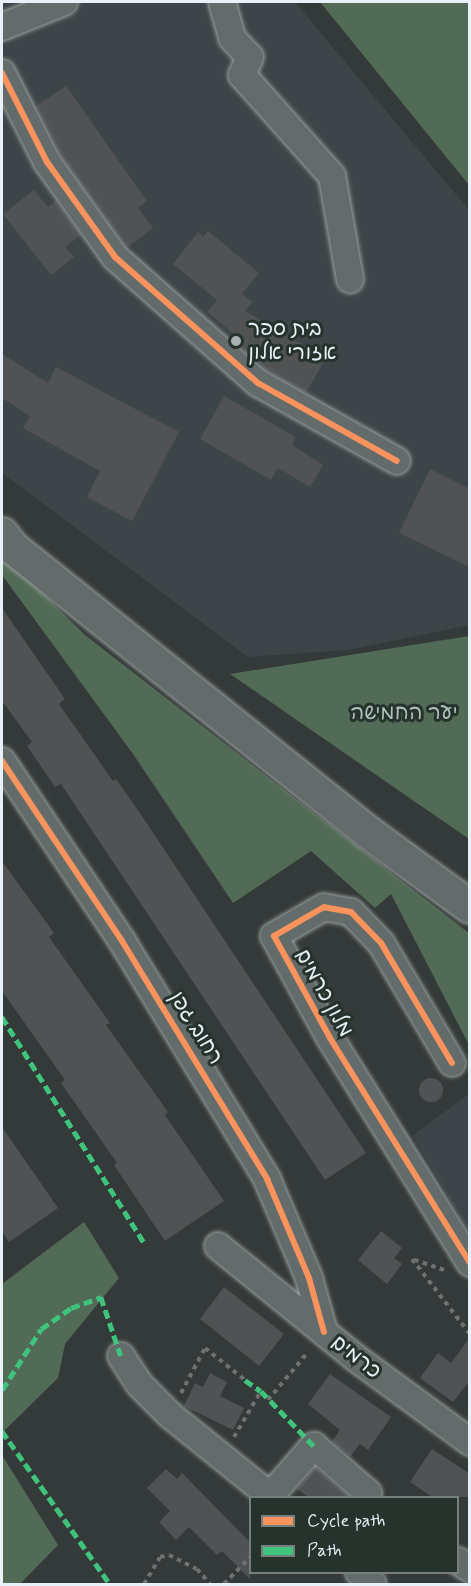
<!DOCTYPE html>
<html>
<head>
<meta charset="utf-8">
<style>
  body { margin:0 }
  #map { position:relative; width:471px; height:1586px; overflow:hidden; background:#343a39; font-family:Mynerve,"Playpen Sans Hebrew",sans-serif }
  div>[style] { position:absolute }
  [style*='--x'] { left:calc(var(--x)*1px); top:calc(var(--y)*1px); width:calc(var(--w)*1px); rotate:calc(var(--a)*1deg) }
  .built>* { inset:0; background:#3e4548 }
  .green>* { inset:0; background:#516b56 }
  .building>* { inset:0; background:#505254 }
  .round { border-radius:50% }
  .path>* { height:4px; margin-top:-2px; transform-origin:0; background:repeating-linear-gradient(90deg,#6e7171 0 4.5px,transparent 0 9px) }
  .roads { filter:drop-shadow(0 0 2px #9a9e9f) drop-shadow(0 0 2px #9a9e9f) }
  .minor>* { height:26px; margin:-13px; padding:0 13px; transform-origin:13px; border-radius:13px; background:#646b6b }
  .major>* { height:32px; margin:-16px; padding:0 16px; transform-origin:16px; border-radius:16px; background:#646b6b }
  .quiet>* { height:4.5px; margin-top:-2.25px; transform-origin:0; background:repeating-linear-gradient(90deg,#40c37c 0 9px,transparent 0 13.5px) }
  .cycleway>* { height:6px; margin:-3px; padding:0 3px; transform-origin:3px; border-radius:3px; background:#f8935d }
  .dots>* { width:16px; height:16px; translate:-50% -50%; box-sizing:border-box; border:3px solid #26332d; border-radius:50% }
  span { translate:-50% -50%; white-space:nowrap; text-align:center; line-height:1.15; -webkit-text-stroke:6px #26332d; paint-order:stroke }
  .poi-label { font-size:21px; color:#e8f1f8 }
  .left { translate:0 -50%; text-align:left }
  .park-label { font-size:21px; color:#adbfb9 }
  .street-label { font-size:21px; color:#e8f1f8 }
  .frame { position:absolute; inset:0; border:3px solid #e8f1f8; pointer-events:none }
  .legend { position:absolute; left:249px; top:1496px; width:210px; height:78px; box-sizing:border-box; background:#26332d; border:2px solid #747f7e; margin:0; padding:8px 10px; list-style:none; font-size:18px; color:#e8f1f8 }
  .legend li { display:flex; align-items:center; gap:12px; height:30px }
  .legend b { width:30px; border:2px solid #747f7e }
</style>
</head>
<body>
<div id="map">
  <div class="built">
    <i style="clip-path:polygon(2px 2px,295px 2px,469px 210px,469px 625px,349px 650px,248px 657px,2px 473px)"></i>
    <i style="clip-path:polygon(469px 1094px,469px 1233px,413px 1135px)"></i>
  </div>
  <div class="green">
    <i style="clip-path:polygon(320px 2px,469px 2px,469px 185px)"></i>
    <i style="clip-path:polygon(2px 553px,85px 635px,469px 933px,469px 1045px,391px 894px,375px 908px,311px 851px,233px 903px,133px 754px,2px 575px)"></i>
    <i style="clip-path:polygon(469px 636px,469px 839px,230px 674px)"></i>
    <i style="clip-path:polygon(84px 1222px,119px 1278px,65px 1344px,58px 1378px,2px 1433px,2px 1284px)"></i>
    <i style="clip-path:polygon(2px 1455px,58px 1545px,20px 1584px,2px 1584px)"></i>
  </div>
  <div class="building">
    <i style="clip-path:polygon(66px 86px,147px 201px,138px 208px,153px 228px,127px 248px,60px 154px,36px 106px)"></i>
    <i style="clip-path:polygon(34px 190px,48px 207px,56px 201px,81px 235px,65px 247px,74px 257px,51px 275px,3px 214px)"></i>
    <i style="clip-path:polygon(208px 231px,259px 273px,242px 294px,253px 302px,245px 311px,326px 358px,306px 393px,267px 371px,239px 346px,242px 341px,207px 312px,217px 300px,173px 264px,198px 232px,203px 237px)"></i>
    <i style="clip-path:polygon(2px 354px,48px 383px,56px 367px,179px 432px,132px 521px,87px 497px,100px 471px,23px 428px,30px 416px,2px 398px)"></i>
    <i style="clip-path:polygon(224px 396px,296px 437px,292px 445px,323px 465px,310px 487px,278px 468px,271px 480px,200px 439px)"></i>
    <i style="clip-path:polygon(430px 469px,470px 489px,470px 567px,399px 533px)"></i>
    <i style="clip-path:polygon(2px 608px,65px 699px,59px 704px,113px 781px,116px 779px,142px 816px,366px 1153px,325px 1180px,61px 784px,55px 787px,27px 746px,32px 742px,2px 701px)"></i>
    <i style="clip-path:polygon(2px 861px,54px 933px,49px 937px,110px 1023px,106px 1025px,168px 1112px,165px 1115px,224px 1201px,165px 1241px,114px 1165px,117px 1163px,61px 1083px,65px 1080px,2px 991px)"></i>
    <i class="round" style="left:419px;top:1078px;width:24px;height:24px"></i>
    <i style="clip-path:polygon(2px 1127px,58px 1208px,9px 1242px,2px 1231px)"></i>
    <i style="clip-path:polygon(381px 1231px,402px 1248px,394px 1258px,402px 1264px,387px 1284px,358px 1260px)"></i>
    <i style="clip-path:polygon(224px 1287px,284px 1334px,259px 1366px,200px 1319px)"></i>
    <i style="clip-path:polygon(470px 1337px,470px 1380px,453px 1402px,420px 1378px,438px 1353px,451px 1363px)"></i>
    <i style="clip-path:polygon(210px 1373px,227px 1382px,220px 1396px,244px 1408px,233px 1430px,184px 1406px,195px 1383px,203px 1387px)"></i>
    <i style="clip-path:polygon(330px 1374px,391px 1417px,368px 1450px,360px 1444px,350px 1457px,332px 1441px,340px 1430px,308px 1404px)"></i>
    <i style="clip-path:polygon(432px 1449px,470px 1474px,470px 1497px,432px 1497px,410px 1482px)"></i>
    <i style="clip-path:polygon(315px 1467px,331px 1481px,350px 1497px,308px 1497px,297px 1489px)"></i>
    <i style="clip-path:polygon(166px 1469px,177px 1479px,182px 1473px,250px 1542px,250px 1579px,222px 1551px,217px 1555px,189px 1527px,176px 1540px,159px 1522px,170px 1511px,147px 1488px)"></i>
  </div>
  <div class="path">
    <i style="--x:444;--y:1270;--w:34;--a:-161"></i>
    <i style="--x:412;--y:1259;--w:95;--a:52.3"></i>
    <i style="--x:181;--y:1393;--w:51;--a:-61.9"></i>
    <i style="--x:205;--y:1348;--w:51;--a:38.7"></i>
    <i style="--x:268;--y:1400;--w:62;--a:-50.2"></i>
    <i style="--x:234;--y:1437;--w:53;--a:-59.6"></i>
    <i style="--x:144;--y:1584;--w:31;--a:-59"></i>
    <i style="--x:160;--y:1557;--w:9;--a:-13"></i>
    <i style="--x:169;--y:1555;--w:31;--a:27"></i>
    <i style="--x:197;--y:1569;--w:20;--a:49"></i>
    <i style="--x:224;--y:1584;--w:37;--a:-46"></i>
  </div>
  <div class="roads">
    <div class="minor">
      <i style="--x:222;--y:2;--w:37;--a:74"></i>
      <i style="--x:232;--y:38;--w:26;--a:47"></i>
      <i style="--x:250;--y:57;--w:20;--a:114"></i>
      <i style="--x:242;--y:75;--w:135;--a:48.3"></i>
      <i style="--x:332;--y:176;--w:105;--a:80.1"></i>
      <i style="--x:2;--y:27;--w:67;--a:-22"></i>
      <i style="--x:2;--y:73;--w:100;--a:63.2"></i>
      <i style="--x:47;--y:162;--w:117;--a:54.4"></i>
      <i style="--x:115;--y:257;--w:191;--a:41.4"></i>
      <i style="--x:258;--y:383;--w:159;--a:29.3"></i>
      <i style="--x:2;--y:761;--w:216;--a:56.3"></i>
      <i style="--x:122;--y:941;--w:279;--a:58.6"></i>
      <i style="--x:267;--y:1179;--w:108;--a:67"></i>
      <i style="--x:309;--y:1278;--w:56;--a:74.5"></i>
      <i style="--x:452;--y:1063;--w:139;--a:-120.6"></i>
      <i style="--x:381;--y:943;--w:43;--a:-134.1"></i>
      <i style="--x:351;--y:912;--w:27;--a:-170"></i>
      <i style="--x:324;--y:907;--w:58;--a:149.9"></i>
      <i style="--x:274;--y:936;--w:116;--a:61.2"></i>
      <i style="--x:330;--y:1038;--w:265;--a:58.1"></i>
      <i style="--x:218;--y:1246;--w:179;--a:39.1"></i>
      <i style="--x:357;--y:1359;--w:140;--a:36.3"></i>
      <i style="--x:121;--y:1356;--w:33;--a:57"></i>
      <i style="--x:139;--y:1384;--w:44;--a:45"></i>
      <i style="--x:170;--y:1415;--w:132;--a:38.9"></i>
      <i style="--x:270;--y:1496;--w:67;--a:-48.7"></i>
      <i style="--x:314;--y:1446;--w:72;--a:41"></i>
      <i style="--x:368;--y:1493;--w:5;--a:101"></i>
      <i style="--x:458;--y:1561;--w:14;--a:34"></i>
      <i style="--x:359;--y:1572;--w:18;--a:41"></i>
    </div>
    <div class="major">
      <i style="--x:2;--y:534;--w:18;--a:52"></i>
      <i style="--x:13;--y:548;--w:456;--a:38.7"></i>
      <i style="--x:369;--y:833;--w:125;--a:36.2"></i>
    </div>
  </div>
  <div class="quiet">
    <i style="--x:2;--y:1017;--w:268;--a:57.8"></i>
    <i style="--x:245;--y:1380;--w:19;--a:35"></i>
    <i style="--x:261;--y:1391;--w:76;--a:46.1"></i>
    <i style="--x:2;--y:1390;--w:72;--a:-57.4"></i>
    <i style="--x:41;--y:1329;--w:37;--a:-35"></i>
    <i style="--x:71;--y:1308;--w:32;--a:-20"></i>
    <i style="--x:101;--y:1297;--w:62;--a:71.3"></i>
    <i style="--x:2;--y:1431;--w:187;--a:54.8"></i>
  </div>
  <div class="cycleway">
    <i style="--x:2;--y:73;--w:100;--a:63.2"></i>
    <i style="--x:47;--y:162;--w:117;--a:54.4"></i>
    <i style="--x:115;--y:257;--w:191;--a:41.4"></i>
    <i style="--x:258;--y:383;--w:159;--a:29.3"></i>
    <i style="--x:2;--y:761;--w:216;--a:56.3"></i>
    <i style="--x:122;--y:941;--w:279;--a:58.6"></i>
    <i style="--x:267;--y:1179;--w:108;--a:67"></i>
    <i style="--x:309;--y:1278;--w:56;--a:74.5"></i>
    <i style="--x:452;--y:1063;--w:139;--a:-120.6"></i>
    <i style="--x:381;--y:943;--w:43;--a:-134.1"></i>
    <i style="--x:351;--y:912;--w:27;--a:-170"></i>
    <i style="--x:324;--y:907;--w:58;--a:149.9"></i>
    <i style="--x:274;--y:936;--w:116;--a:61.2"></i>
    <i style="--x:330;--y:1038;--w:265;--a:58.1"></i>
  </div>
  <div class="dots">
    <i style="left:236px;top:341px;background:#a9b1b5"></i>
  </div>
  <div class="poi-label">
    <span class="left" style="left:248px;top:341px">בית ספר<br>אזורי אלון</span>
  </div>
  <div class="park-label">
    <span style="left:404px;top:713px">יער החמישה</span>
  </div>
  <div class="street-label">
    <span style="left:324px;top:993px;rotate:61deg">מלון כרמים</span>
    <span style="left:196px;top:1028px;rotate:58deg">רחוב גפן</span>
    <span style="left:356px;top:1357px;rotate:38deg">כרמים</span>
  </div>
  <div class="frame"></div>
  <ul class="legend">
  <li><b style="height:8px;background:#f8935d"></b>Cycle path</li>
  <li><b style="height:8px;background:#40c37c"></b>Path</li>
  </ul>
</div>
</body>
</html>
